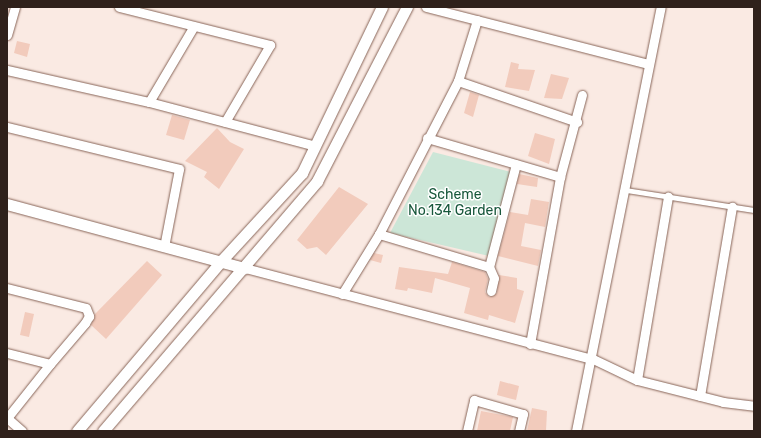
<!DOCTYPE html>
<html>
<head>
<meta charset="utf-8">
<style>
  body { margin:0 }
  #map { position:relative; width:761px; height:438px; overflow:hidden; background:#faeae3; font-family:Rubik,sans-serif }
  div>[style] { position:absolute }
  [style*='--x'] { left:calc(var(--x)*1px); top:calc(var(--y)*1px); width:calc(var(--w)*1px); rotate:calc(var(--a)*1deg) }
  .green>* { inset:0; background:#cce6d7 }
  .building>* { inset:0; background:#f2cbbc }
  .roads { filter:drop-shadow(0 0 1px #886558) drop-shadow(0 0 1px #886558) }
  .service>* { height:4.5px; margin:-2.25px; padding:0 2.25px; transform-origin:2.25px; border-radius:2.25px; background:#fff }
  .minor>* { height:9px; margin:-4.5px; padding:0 4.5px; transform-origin:4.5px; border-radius:4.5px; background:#fff }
  .tertiary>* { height:11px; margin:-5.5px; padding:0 5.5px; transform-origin:5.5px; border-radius:5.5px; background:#fff }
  span { translate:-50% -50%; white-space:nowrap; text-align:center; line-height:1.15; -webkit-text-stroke:3px #fff; paint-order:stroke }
  .park-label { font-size:14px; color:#18583c }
  .frame { position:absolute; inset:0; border:8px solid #2f211b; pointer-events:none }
</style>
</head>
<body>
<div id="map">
  <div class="green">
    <i style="clip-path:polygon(433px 152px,511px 172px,489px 256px,390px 233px)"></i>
  </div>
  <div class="building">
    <i style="clip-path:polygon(17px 41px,30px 44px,27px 57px,14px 53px)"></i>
    <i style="clip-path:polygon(511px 62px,519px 64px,518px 69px,535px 70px,529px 91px,505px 87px)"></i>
    <i style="clip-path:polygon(551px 74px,569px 78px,562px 99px,544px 98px)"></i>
    <i style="clip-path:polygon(470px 92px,479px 95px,473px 117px,464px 113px)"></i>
    <i style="clip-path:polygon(172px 115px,190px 120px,184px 140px,166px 135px)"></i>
    <i style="clip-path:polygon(217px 128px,230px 142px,244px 149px,219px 189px,204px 177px,207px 172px,185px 161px)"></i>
    <i style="clip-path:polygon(535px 133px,555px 139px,549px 164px,528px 156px)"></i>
    <i style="clip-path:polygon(519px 174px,538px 178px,537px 187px,517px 184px)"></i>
    <i style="clip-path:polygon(339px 187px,368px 204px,326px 255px,317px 247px,307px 249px,297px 240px)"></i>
    <i style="clip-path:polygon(531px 199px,549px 202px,545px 227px,525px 223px,521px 246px,541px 250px,538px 266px,498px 256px,510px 212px,528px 215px)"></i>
    <i style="clip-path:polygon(374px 253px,383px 255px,381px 263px,370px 260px)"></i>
    <i style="clip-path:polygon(147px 261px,162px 275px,106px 339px,91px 325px,95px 314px)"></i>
    <i style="clip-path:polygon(452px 262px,485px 272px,488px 279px,485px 292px,489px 297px,497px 293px,499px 275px,517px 278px,517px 289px,524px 291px,515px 323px,489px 315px,488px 320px,464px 313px,470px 288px,435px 278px,432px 293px,408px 288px,407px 291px,395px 289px,399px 267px,448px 274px)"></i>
    <i style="clip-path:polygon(25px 312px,34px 314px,29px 337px,20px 335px)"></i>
    <i style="clip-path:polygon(500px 381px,519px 386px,516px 400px,497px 395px)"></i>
    <i style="clip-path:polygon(532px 408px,547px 411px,546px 431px,527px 431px)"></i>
    <i style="clip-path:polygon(481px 411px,513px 417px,510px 431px,477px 431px)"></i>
  </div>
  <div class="roads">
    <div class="service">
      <i style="--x:626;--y:190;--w:130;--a:8.9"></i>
    </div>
    <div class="minor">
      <i style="--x:119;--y:7;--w:156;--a:14.1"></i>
      <i style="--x:270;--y:45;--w:89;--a:120.3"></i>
      <i style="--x:426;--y:7;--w:229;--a:14.4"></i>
      <i style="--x:477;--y:20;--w:64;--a:107.3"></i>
      <i style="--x:458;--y:81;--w:126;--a:19"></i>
      <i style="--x:7;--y:35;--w:29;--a:-74"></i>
      <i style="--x:7;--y:70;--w:146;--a:12.7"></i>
      <i style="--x:149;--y:102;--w:172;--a:14.8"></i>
      <i style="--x:149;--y:102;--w:88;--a:-59.4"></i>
      <i style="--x:7;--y:127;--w:177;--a:13.7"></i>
      <i style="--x:179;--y:169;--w:79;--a:100.9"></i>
      <i style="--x:427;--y:138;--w:139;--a:16.3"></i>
      <i style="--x:379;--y:234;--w:115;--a:16.7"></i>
      <i style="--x:245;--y:268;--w:360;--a:14.7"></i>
      <i style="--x:593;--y:359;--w:49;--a:25.5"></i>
      <i style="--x:637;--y:380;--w:89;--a:14.3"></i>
      <i style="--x:723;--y:402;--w:31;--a:7"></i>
      <i style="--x:7;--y:288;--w:81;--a:14.2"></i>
      <i style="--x:86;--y:308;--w:9;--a:69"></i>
      <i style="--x:89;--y:316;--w:8;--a:120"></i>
      <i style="--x:85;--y:323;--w:54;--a:130.5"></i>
      <i style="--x:491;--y:291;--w:13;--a:-77"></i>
      <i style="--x:494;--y:278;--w:12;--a:-114"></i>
      <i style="--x:489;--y:267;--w:106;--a:-75.3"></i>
      <i style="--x:342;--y:294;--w:70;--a:-58.3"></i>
      <i style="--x:379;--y:234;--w:172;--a:-62.7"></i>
      <i style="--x:530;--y:344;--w:170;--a:-79.8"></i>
      <i style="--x:560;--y:177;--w:85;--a:-75"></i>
      <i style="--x:7;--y:353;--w:44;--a:14.3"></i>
      <i style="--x:50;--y:364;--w:69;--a:128.5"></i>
      <i style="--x:637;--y:380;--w:186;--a:-80.4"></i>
      <i style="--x:700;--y:396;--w:192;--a:-80.4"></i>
      <i style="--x:7;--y:418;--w:20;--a:41"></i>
      <i style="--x:467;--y:431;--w:32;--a:-77"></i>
      <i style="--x:474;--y:400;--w:51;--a:15.9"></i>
      <i style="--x:523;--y:414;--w:17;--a:103"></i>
      <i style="--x:576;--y:431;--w:432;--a:-78.7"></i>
    </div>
    <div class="tertiary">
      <i style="--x:7;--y:204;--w:246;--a:15.1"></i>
      <i style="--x:77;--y:431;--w:224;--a:-49.7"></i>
      <i style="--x:222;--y:260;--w:118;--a:-47.4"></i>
      <i style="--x:302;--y:173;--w:184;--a:-64.3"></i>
      <i style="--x:103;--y:431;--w:329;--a:-49.4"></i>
      <i style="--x:317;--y:181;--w:196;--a:-62.7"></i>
    </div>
  </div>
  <div class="park-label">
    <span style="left:455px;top:203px">Scheme<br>No.134 Garden</span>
  </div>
  <div class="frame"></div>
</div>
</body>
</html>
